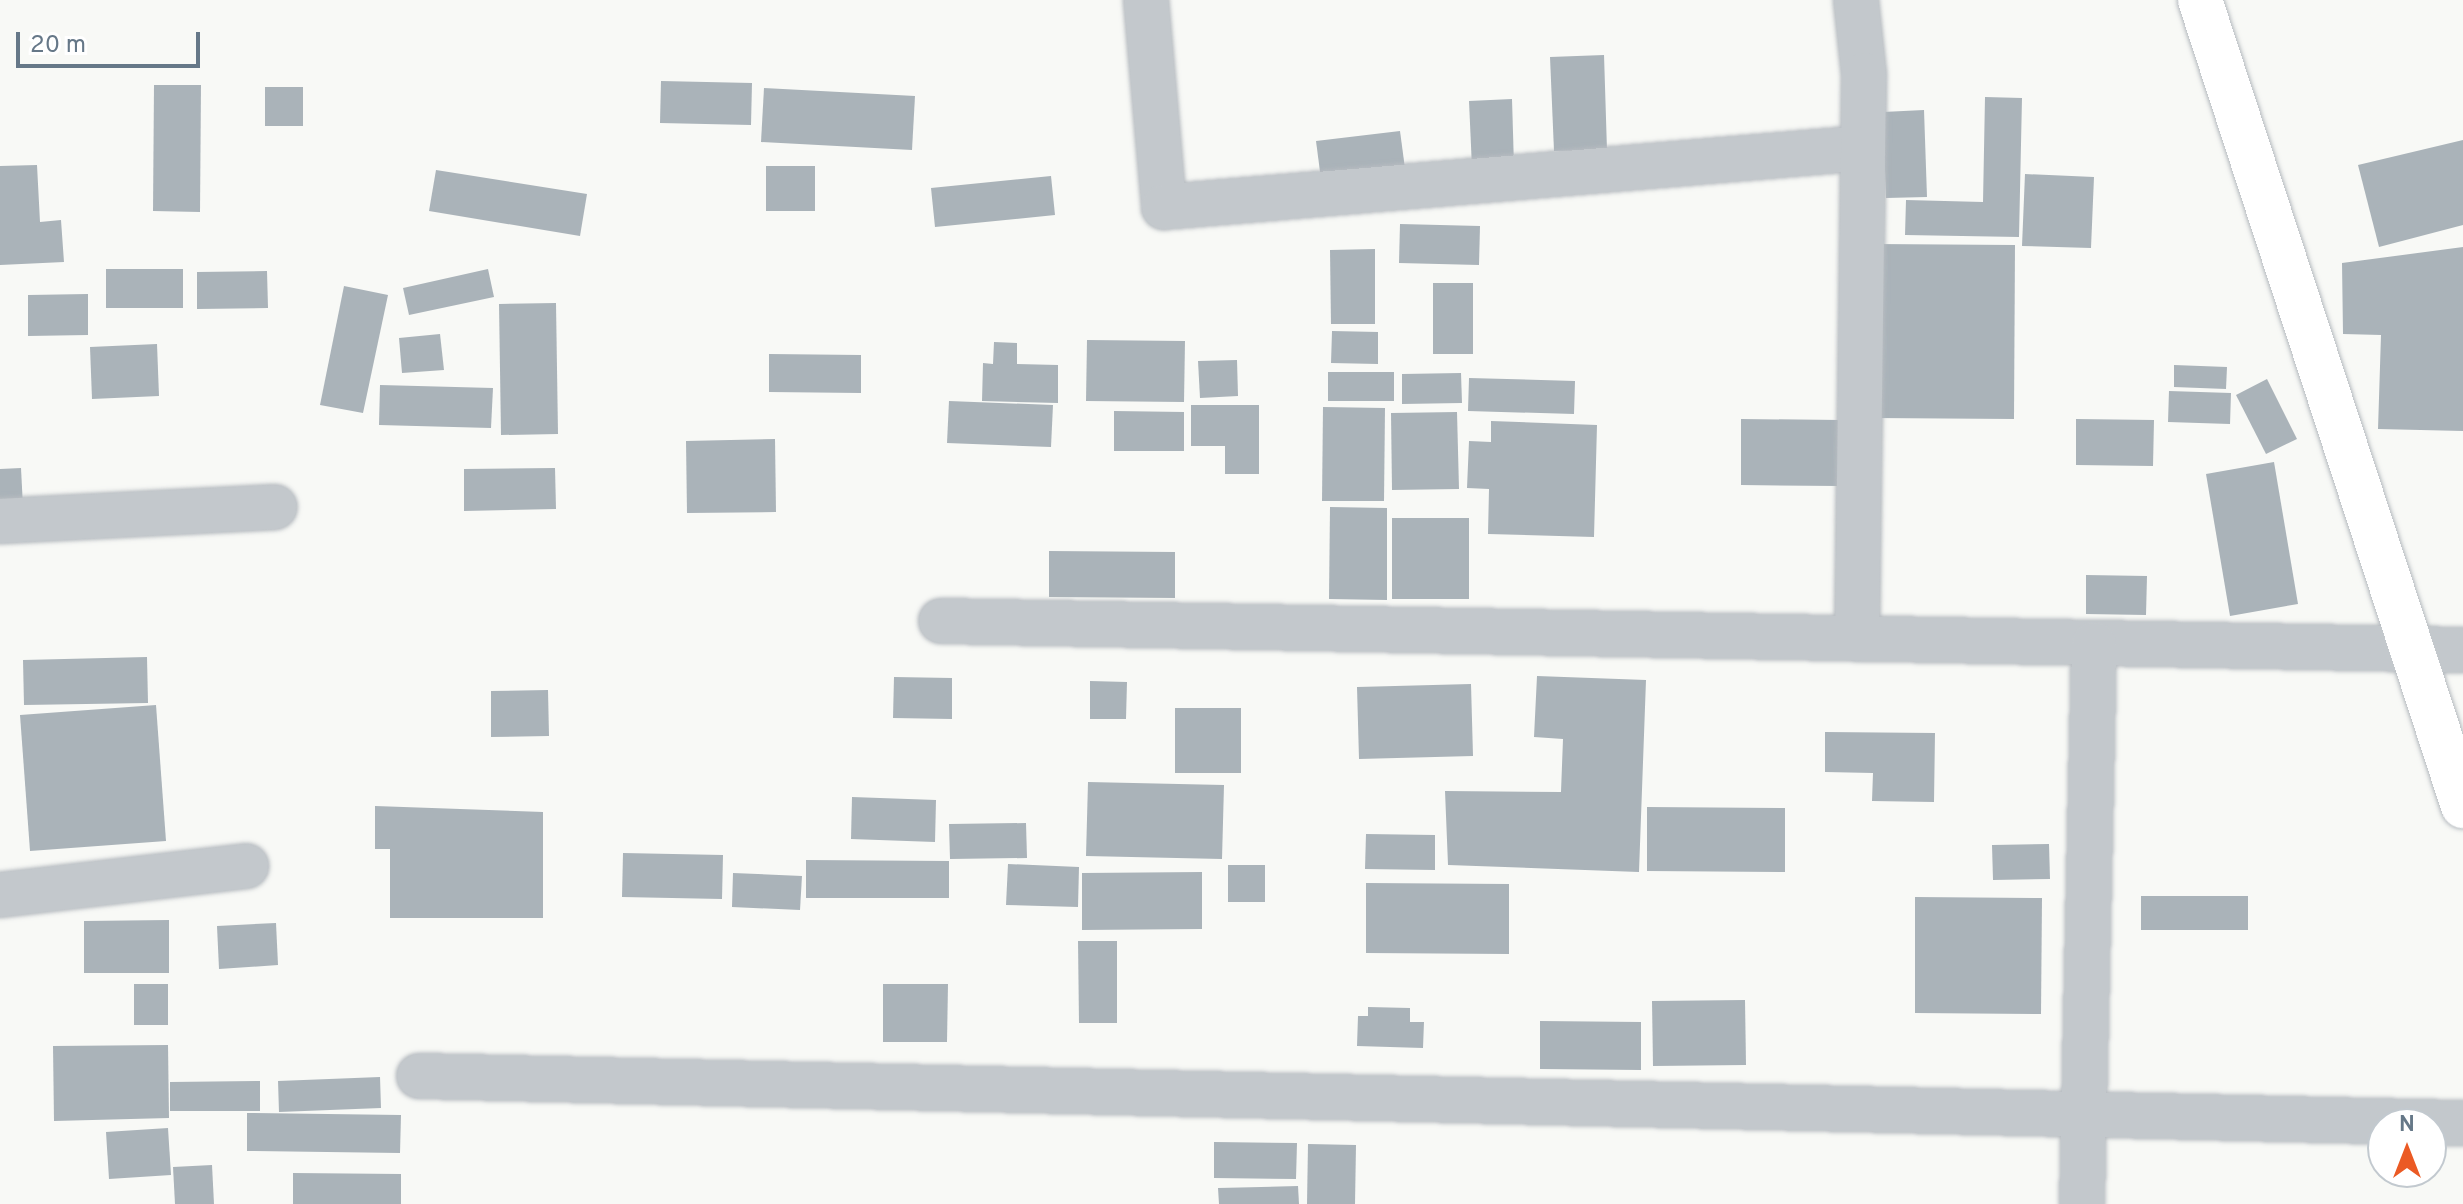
<!DOCTYPE html>
<html>
<head>
<meta charset="utf-8">
<style>
  body { margin:0 }
  #map { position:relative; width:2463px; height:1204px; overflow:hidden; background:#f8f9f6; font-family:Overpass,sans-serif }
  div>[style] { position:absolute }
  [style*='--x'] { left:calc(var(--x)*1px); top:calc(var(--y)*1px); width:calc(var(--w)*1px); rotate:calc(var(--a)*1deg) }
  .building>* { inset:0; background:#aab3b9 }
  .roads { filter:drop-shadow(0 0 2px #b6bbc0) drop-shadow(0 0 2px #b6bbc0) }
  .street>* { height:44px; margin:-22px; padding:0 22px; transform-origin:22px; border-radius:22px; background:#c3c8cc }
  .secondary>* { height:44px; margin:-22px; padding:0 22px; transform-origin:22px; border-radius:22px; background:#fff }
  span { translate:-50% -50%; white-space:nowrap; text-align:center; line-height:1.15; -webkit-text-stroke:8px #fff; paint-order:stroke }
  .north { position:absolute; left:2367px; top:1108px; width:80px; height:80px; box-sizing:border-box; background:#fff; border:2px solid #c2c9cf; border-radius:50%; rotate:0deg; font-size:22px; font-weight:700; line-height:32px; text-align:center; color:#667888 }
  .north::after { content:''; display:block; margin:auto; width:28px; height:36px; background:#eb5a24; clip-path:polygon(50% 0,100% 100%,50% 72%,0 100%) }
  .scale { position:absolute; left:16px; top:32px; width:184px; height:36px; box-sizing:border-box; border:4px solid #667888; border-top:0; padding-left:10px; font-size:24px; line-height:28px; white-space:nowrap; color:#667888; -webkit-text-stroke:6px #fff; paint-order:stroke }
</style>
</head>
<body>
<div id="map">
  <div class="building">
    <i style="clip-path:polygon(1604px 55px,1607px 150px,1554px 151px,1550px 57px)"></i>
    <i style="clip-path:polygon(661px 81px,752px 83px,751px 125px,660px 123px)"></i>
    <i style="clip-path:polygon(154px 85px,201px 85px,200px 212px,153px 211px)"></i>
    <i style="clip-path:polygon(265px 87px,303px 87px,303px 126px,265px 126px)"></i>
    <i style="clip-path:polygon(764px 88px,915px 96px,912px 150px,761px 142px)"></i>
    <i style="clip-path:polygon(1985px 97px,2022px 98px,2019px 237px,1905px 235px,1906px 200px,1983px 202px)"></i>
    <i style="clip-path:polygon(1512px 99px,1514px 166px,1472px 168px,1469px 101px)"></i>
    <i style="clip-path:polygon(1924px 110px,1927px 197px,1886px 198px,1883px 112px)"></i>
    <i style="clip-path:polygon(1400px 131px,1406px 176px,1322px 187px,1316px 141px)"></i>
    <i style="clip-path:polygon(2463px 140px,2463px 225px,2379px 247px,2358px 165px)"></i>
    <i style="clip-path:polygon(37px 165px,40px 222px,61px 220px,64px 262px,0 265px,0 166px)"></i>
    <i style="clip-path:polygon(766px 166px,815px 166px,815px 211px,766px 211px)"></i>
    <i style="clip-path:polygon(436px 170px,587px 194px,580px 236px,429px 211px)"></i>
    <i style="clip-path:polygon(2025px 174px,2094px 177px,2091px 248px,2022px 246px)"></i>
    <i style="clip-path:polygon(1051px 176px,1055px 215px,935px 227px,931px 188px)"></i>
    <i style="clip-path:polygon(1400px 224px,1480px 226px,1479px 265px,1399px 263px)"></i>
    <i style="clip-path:polygon(1875px 244px,2015px 245px,2014px 419px,1874px 418px)"></i>
    <i style="clip-path:polygon(2463px 247px,2463px 431px,2378px 429px,2381px 335px,2343px 334px,2342px 263px)"></i>
    <i style="clip-path:polygon(1375px 249px,1375px 324px,1331px 324px,1330px 250px)"></i>
    <i style="clip-path:polygon(106px 269px,183px 269px,183px 308px,106px 308px)"></i>
    <i style="clip-path:polygon(488px 269px,494px 297px,409px 315px,403px 288px)"></i>
    <i style="clip-path:polygon(267px 271px,268px 308px,197px 309px,197px 272px)"></i>
    <i style="clip-path:polygon(1433px 283px,1473px 283px,1473px 354px,1433px 354px)"></i>
    <i style="clip-path:polygon(344px 286px,388px 295px,363px 413px,320px 405px)"></i>
    <i style="clip-path:polygon(88px 294px,88px 335px,28px 336px,28px 295px)"></i>
    <i style="clip-path:polygon(556px 303px,558px 434px,501px 435px,499px 304px)"></i>
    <i style="clip-path:polygon(1332px 331px,1378px 332px,1378px 364px,1331px 363px)"></i>
    <i style="clip-path:polygon(440px 334px,444px 370px,402px 373px,399px 338px)"></i>
    <i style="clip-path:polygon(1087px 340px,1185px 341px,1184px 402px,1086px 401px)"></i>
    <i style="clip-path:polygon(994px 342px,1017px 343px,1017px 364px,1058px 365px,1058px 403px,982px 401px,983px 363px,993px 364px)"></i>
    <i style="clip-path:polygon(157px 344px,159px 396px,92px 399px,90px 347px)"></i>
    <i style="clip-path:polygon(769px 354px,861px 355px,861px 393px,769px 392px)"></i>
    <i style="clip-path:polygon(1237px 360px,1238px 396px,1200px 398px,1198px 361px)"></i>
    <i style="clip-path:polygon(2174px 365px,2227px 367px,2226px 389px,2174px 387px)"></i>
    <i style="clip-path:polygon(1328px 372px,1394px 372px,1394px 401px,1328px 401px)"></i>
    <i style="clip-path:polygon(1461px 373px,1462px 403px,1402px 404px,1402px 374px)"></i>
    <i style="clip-path:polygon(1469px 378px,1575px 381px,1574px 414px,1468px 411px)"></i>
    <i style="clip-path:polygon(2267px 379px,2297px 439px,2266px 454px,2236px 395px)"></i>
    <i style="clip-path:polygon(380px 385px,493px 388px,491px 428px,379px 425px)"></i>
    <i style="clip-path:polygon(2169px 391px,2231px 393px,2230px 424px,2168px 422px)"></i>
    <i style="clip-path:polygon(949px 401px,1053px 405px,1051px 447px,947px 443px)"></i>
    <i style="clip-path:polygon(1191px 405px,1259px 405px,1259px 474px,1225px 474px,1225px 446px,1191px 446px)"></i>
    <i style="clip-path:polygon(1323px 407px,1385px 408px,1384px 501px,1322px 501px)"></i>
    <i style="clip-path:polygon(1114px 411px,1184px 412px,1184px 451px,1114px 451px)"></i>
    <i style="clip-path:polygon(1457px 412px,1459px 489px,1392px 490px,1391px 413px)"></i>
    <i style="clip-path:polygon(1741px 419px,1840px 420px,1839px 486px,1741px 485px)"></i>
    <i style="clip-path:polygon(2076px 419px,2154px 420px,2153px 466px,2076px 465px)"></i>
    <i style="clip-path:polygon(1491px 421px,1597px 425px,1594px 537px,1488px 534px,1489px 489px,1467px 488px,1469px 441px,1491px 442px)"></i>
    <i style="clip-path:polygon(775px 439px,776px 512px,687px 513px,686px 441px)"></i>
    <i style="clip-path:polygon(2274px 462px,2298px 604px,2230px 616px,2206px 474px)"></i>
    <i style="clip-path:polygon(21px 468px,23px 507px,0 508px,0 469px)"></i>
    <i style="clip-path:polygon(555px 468px,556px 509px,464px 511px,464px 469px)"></i>
    <i style="clip-path:polygon(1330px 507px,1387px 508px,1387px 600px,1329px 599px)"></i>
    <i style="clip-path:polygon(1392px 518px,1469px 518px,1469px 599px,1392px 599px)"></i>
    <i style="clip-path:polygon(1049px 551px,1175px 552px,1175px 598px,1049px 597px)"></i>
    <i style="clip-path:polygon(2086px 575px,2147px 576px,2146px 615px,2086px 614px)"></i>
    <i style="clip-path:polygon(147px 657px,148px 703px,24px 705px,23px 660px)"></i>
    <i style="clip-path:polygon(1537px 676px,1646px 680px,1639px 872px,1448px 865px,1445px 791px,1561px 792px,1563px 739px,1534px 737px)"></i>
    <i style="clip-path:polygon(894px 677px,952px 678px,952px 719px,893px 718px)"></i>
    <i style="clip-path:polygon(1090px 681px,1127px 682px,1126px 719px,1090px 719px)"></i>
    <i style="clip-path:polygon(1471px 684px,1473px 756px,1359px 759px,1357px 687px)"></i>
    <i style="clip-path:polygon(548px 690px,549px 736px,491px 737px,491px 691px)"></i>
    <i style="clip-path:polygon(156px 705px,166px 841px,30px 851px,20px 715px)"></i>
    <i style="clip-path:polygon(1175px 708px,1241px 708px,1241px 773px,1175px 773px)"></i>
    <i style="clip-path:polygon(1825px 732px,1935px 733px,1934px 802px,1872px 801px,1873px 773px,1825px 772px)"></i>
    <i style="clip-path:polygon(1088px 782px,1224px 785px,1222px 859px,1086px 856px)"></i>
    <i style="clip-path:polygon(852px 797px,936px 800px,935px 842px,851px 839px)"></i>
    <i style="clip-path:polygon(375px 806px,543px 812px,543px 918px,390px 918px,390px 849px,375px 849px)"></i>
    <i style="clip-path:polygon(1647px 807px,1785px 808px,1785px 872px,1647px 871px)"></i>
    <i style="clip-path:polygon(1026px 823px,1027px 858px,950px 859px,949px 824px)"></i>
    <i style="clip-path:polygon(1366px 834px,1435px 835px,1435px 870px,1365px 869px)"></i>
    <i style="clip-path:polygon(2049px 844px,2050px 879px,1993px 880px,1992px 845px)"></i>
    <i style="clip-path:polygon(623px 853px,723px 855px,722px 899px,622px 897px)"></i>
    <i style="clip-path:polygon(806px 860px,949px 861px,949px 898px,806px 898px)"></i>
    <i style="clip-path:polygon(1008px 864px,1079px 867px,1078px 907px,1006px 905px)"></i>
    <i style="clip-path:polygon(1228px 865px,1265px 865px,1265px 902px,1228px 902px)"></i>
    <i style="clip-path:polygon(1202px 872px,1202px 929px,1082px 930px,1082px 873px)"></i>
    <i style="clip-path:polygon(733px 873px,802px 876px,800px 910px,732px 907px)"></i>
    <i style="clip-path:polygon(1366px 883px,1509px 884px,1509px 954px,1366px 953px)"></i>
    <i style="clip-path:polygon(2141px 896px,2248px 896px,2248px 930px,2141px 930px)"></i>
    <i style="clip-path:polygon(1915px 897px,2042px 898px,2041px 1014px,1915px 1013px)"></i>
    <i style="clip-path:polygon(169px 920px,169px 973px,84px 973px,84px 921px)"></i>
    <i style="clip-path:polygon(276px 923px,278px 965px,219px 969px,217px 926px)"></i>
    <i style="clip-path:polygon(1078px 941px,1117px 941px,1117px 1023px,1079px 1023px)"></i>
    <i style="clip-path:polygon(134px 984px,168px 984px,168px 1025px,134px 1025px)"></i>
    <i style="clip-path:polygon(883px 984px,948px 984px,947px 1042px,883px 1042px)"></i>
    <i style="clip-path:polygon(1745px 1000px,1746px 1065px,1653px 1066px,1652px 1001px)"></i>
    <i style="clip-path:polygon(1368px 1007px,1410px 1008px,1410px 1022px,1424px 1022px,1423px 1048px,1357px 1046px,1358px 1016px,1368px 1016px)"></i>
    <i style="clip-path:polygon(1540px 1021px,1641px 1022px,1641px 1070px,1540px 1069px)"></i>
    <i style="clip-path:polygon(168px 1045px,169px 1118px,54px 1121px,53px 1046px)"></i>
    <i style="clip-path:polygon(380px 1077px,381px 1108px,279px 1112px,278px 1081px)"></i>
    <i style="clip-path:polygon(260px 1081px,260px 1111px,170px 1111px,170px 1082px)"></i>
    <i style="clip-path:polygon(247px 1113px,401px 1115px,400px 1153px,247px 1151px)"></i>
    <i style="clip-path:polygon(168px 1128px,171px 1175px,109px 1179px,106px 1132px)"></i>
    <i style="clip-path:polygon(1214px 1142px,1297px 1143px,1296px 1179px,1214px 1178px)"></i>
    <i style="clip-path:polygon(1308px 1144px,1356px 1145px,1355px 1204px,1307px 1204px)"></i>
    <i style="clip-path:polygon(212px 1165px,214px 1204px,175px 1204px,173px 1167px)"></i>
    <i style="clip-path:polygon(293px 1173px,401px 1174px,401px 1204px,293px 1204px)"></i>
    <i style="clip-path:polygon(1298px 1186px,1299px 1204px,1219px 1204px,1218px 1188px)"></i>
  </div>
  <div class="roads">
    <div class="street">
      <i style="--x:1146;--y:0;--w:208;--a:85"></i>
      <i style="--x:1164;--y:207;--w:701;--a:-4.82"></i>
      <i style="--x:1856;--y:0;--w:75;--a:83.9"></i>
      <i style="--x:1864;--y:75;--w:564;--a:90.71"></i>
      <i style="--x:0;--y:521;--w:275;--a:-2.9"></i>
      <i style="--x:941;--y:621;--w:1522;--a:1.09"></i>
      <i style="--x:0;--y:895;--w:248;--a:-6.7"></i>
      <i style="--x:419;--y:1076;--w:2045;--a:1.32"></i>
      <i style="--x:2082;--y:1204;--w:560;--a:-88.77"></i>
    </div>
    <div class="secondary">
      <i style="--x:2200;--y:0;--w:848;--a:71.93"></i>
    </div>
  </div>
  <div class="north">N</div>
  <div class="scale">20 m</div>
</div>
</body>
</html>
